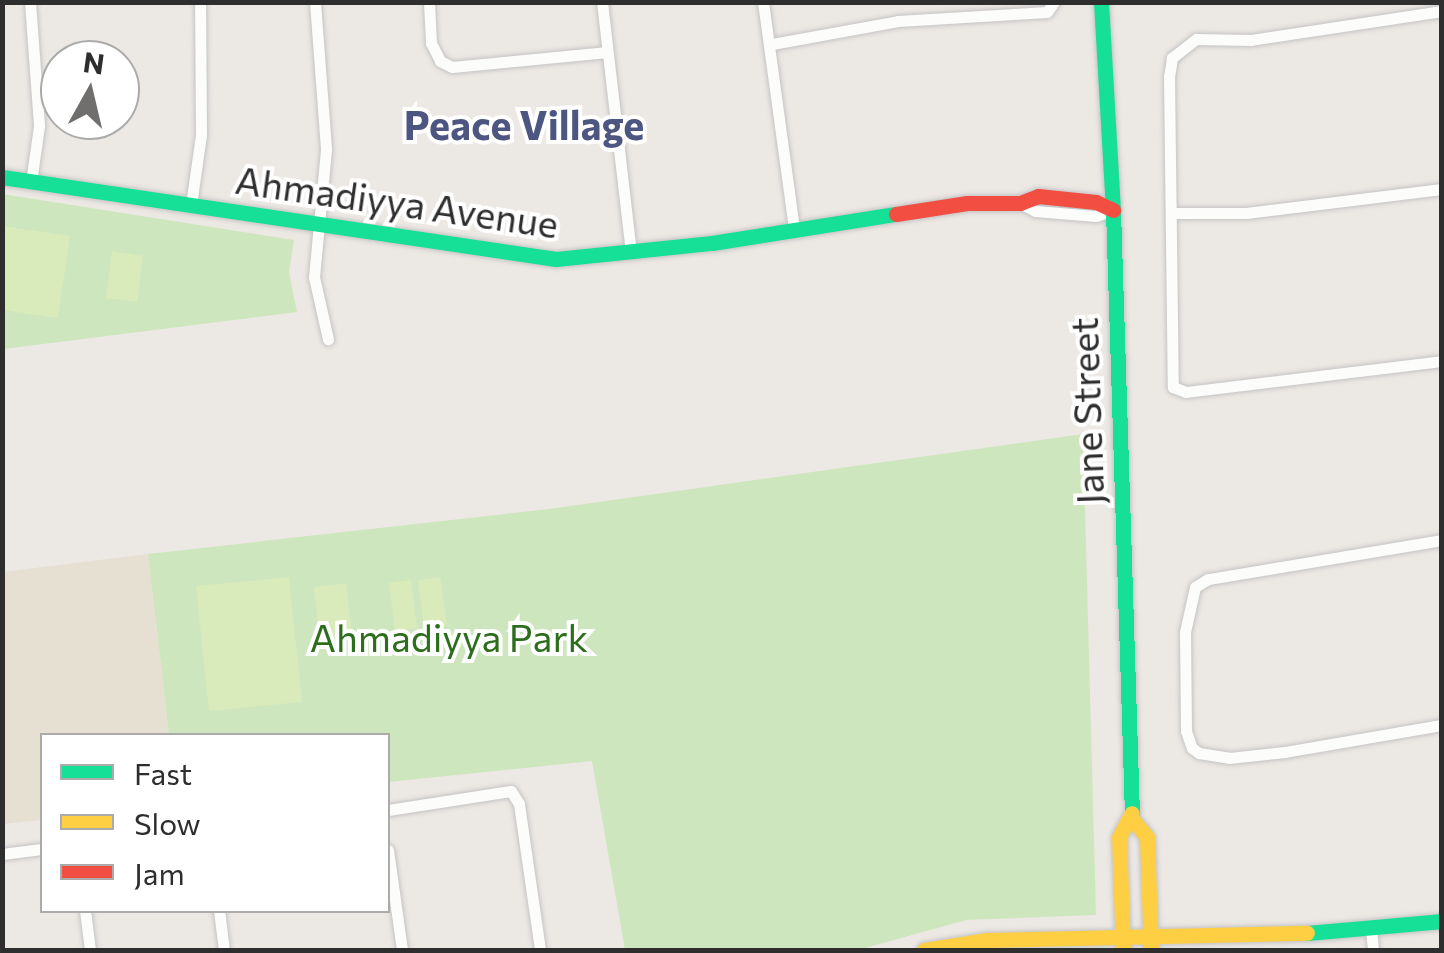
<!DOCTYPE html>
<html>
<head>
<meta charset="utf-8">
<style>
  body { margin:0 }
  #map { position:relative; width:1444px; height:953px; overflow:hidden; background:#ece8e4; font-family:Commissioner,sans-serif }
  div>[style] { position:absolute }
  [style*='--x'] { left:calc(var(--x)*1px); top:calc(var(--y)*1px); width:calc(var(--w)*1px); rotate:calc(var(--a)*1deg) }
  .education>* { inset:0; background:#e6e0d3 }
  .green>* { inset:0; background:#cee6be }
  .pitch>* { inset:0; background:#d9eabb }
  .roads { filter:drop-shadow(0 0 2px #c5c4c5) drop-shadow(0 0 2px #c5c4c5) }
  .street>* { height:11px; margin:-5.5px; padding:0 5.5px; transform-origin:5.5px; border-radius:5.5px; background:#fcfcfb }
  .fast>* { height:15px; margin:-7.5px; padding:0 7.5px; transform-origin:7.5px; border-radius:7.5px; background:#16e098 }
  .slow>* { height:15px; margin:-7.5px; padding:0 7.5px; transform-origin:7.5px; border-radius:7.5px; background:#ffcf43 }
  .jam>* { height:15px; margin:-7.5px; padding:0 7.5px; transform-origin:7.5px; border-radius:7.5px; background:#f24e42 }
  span { translate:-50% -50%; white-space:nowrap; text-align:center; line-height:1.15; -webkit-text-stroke:8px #fff; paint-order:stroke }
  .street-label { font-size:38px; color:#2e2e2e }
  .park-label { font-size:38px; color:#2c6e1b }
  .neighbourhood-label { font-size:40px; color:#4d5680; font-weight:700 }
  .frame { position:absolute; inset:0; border:5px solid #2e2e2e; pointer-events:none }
  .legend { position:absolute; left:40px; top:733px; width:350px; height:180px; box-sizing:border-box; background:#fff; border:2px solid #ababab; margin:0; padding:12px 18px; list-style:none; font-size:30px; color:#2e2e2e }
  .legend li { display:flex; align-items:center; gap:20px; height:50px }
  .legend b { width:50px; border:2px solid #ababab }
  .north { position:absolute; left:40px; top:40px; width:100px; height:100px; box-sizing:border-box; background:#fff; border:2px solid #ababab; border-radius:50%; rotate:8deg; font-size:28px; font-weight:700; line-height:40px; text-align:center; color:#2e2e2e }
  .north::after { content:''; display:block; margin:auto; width:35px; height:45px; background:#706f6e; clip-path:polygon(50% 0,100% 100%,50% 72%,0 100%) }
</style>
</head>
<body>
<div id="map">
  <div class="education">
    <i style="clip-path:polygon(148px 554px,169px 735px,42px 736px,42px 820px,3px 824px,2px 572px)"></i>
  </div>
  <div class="green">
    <i style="clip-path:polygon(2px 194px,294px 240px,289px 272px,297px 312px,3px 349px)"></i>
    <i style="clip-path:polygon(1083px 434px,1096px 915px,966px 920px,858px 950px,625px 950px,592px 761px,388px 782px,388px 736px,169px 735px,148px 554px,549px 509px)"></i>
  </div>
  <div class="pitch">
    <i style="clip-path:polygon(3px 226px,70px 236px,58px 318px,3px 310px)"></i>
    <i style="clip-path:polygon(112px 251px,143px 256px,137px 302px,106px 298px)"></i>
    <i style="clip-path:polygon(289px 577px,302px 702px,209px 711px,196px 586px)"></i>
    <i style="clip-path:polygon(440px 577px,447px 625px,424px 627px,418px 580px)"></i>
    <i style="clip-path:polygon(411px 580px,417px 628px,395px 631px,389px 583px)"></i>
    <i style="clip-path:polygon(346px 583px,352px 635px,320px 639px,314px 587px)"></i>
  </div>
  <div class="roads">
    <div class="street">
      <i style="--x:30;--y:2;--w:124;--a:85.8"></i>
      <i style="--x:39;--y:126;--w:57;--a:98.1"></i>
      <i style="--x:315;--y:2;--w:148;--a:85.7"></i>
      <i style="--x:326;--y:150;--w:128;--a:95.4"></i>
      <i style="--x:314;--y:277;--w:64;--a:77.3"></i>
      <i style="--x:429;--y:2;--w:41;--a:87.2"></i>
      <i style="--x:431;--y:43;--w:20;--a:63"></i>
      <i style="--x:440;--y:61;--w:13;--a:27"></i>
      <i style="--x:452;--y:67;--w:156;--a:-5.5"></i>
      <i style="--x:602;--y:2;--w:252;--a:83.4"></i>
      <i style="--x:763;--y:2;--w:229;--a:82.2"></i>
      <i style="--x:1442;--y:11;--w:193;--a:171.4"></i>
      <i style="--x:1251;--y:40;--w:55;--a:-179"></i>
      <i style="--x:1196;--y:39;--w:31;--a:142"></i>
      <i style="--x:1172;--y:58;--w:18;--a:99"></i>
      <i style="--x:1169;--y:76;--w:311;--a:89.3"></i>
      <i style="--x:1173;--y:387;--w:14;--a:21"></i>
      <i style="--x:1186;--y:392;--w:258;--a:-6.9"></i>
      <i style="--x:772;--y:44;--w:128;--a:-10.3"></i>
      <i style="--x:898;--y:21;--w:149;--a:-3.5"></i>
      <i style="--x:1047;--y:12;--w:12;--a:-55"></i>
      <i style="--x:1020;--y:203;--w:17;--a:28"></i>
      <i style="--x:1035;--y:211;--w:61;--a:4.7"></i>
      <i style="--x:1096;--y:216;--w:18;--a:-19"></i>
      <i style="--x:191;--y:205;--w:71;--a:-81.9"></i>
      <i style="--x:201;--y:135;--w:133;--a:-90.4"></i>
      <i style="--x:1172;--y:213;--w:74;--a:0"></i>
      <i style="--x:1246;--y:213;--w:197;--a:-7"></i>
      <i style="--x:1442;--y:540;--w:237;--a:170.5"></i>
      <i style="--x:1208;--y:579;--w:15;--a:148"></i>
      <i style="--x:1195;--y:587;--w:46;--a:102.5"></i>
      <i style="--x:1185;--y:632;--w:99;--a:89.4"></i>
      <i style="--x:1186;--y:731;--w:18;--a:71"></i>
      <i style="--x:1192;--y:748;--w:9;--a:36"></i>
      <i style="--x:1199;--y:753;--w:30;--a:9"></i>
      <i style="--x:1229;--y:758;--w:56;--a:-6.1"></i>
      <i style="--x:1285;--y:752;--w:159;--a:-9.8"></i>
      <i style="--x:388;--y:810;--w:124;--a:-8.8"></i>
      <i style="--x:511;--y:791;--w:15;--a:58"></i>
      <i style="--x:519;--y:804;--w:148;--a:81.8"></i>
      <i style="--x:388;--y:850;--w:101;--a:82"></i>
      <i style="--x:2;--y:854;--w:40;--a:-7.1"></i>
      <i style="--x:85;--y:910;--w:40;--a:82.9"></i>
      <i style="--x:219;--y:910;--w:40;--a:82.9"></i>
      <i style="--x:1371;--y:930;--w:20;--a:84"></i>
    </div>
    <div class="fast">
      <i style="--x:1101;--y:2;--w:208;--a:86.7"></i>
      <i style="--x:1113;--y:210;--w:603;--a:88.2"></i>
      <i style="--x:2;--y:177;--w:560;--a:8.42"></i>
      <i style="--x:556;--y:259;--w:157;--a:-5.9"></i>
      <i style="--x:712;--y:243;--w:186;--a:-9"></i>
      <i style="--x:1307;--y:933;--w:136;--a:-5.1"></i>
    </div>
    <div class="slow">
      <i style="--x:1132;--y:819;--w:23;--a:50"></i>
      <i style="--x:1147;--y:837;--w:113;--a:88"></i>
      <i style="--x:924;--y:950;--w:64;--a:-9"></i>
      <i style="--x:987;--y:940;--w:320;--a:-1.3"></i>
      <i style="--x:1123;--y:950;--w:113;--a:-92"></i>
      <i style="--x:1119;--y:837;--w:27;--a:-62"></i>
    </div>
    <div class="jam">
      <i style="--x:896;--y:214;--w:72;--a:-8.8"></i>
      <i style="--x:967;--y:203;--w:53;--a:0"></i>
      <i style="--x:1020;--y:203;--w:19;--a:-21"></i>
      <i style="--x:1038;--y:196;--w:58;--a:5.9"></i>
      <i style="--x:1096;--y:202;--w:19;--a:25"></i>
    </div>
  </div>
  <div class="street-label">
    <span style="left:397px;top:201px;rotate:8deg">Ahmadiyya Avenue</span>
    <span style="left:1086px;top:411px;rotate:-92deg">Jane Street</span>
  </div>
  <div class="park-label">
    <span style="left:449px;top:637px">Ahmadiyya Park</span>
  </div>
  <div class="neighbourhood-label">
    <span style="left:524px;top:124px">Peace Village</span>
  </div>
  <div class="frame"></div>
  <ul class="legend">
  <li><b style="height:12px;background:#16e098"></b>Fast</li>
  <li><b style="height:12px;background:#ffcf43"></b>Slow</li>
  <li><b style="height:12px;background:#f24e42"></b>Jam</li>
  </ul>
  <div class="north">N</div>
</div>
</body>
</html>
